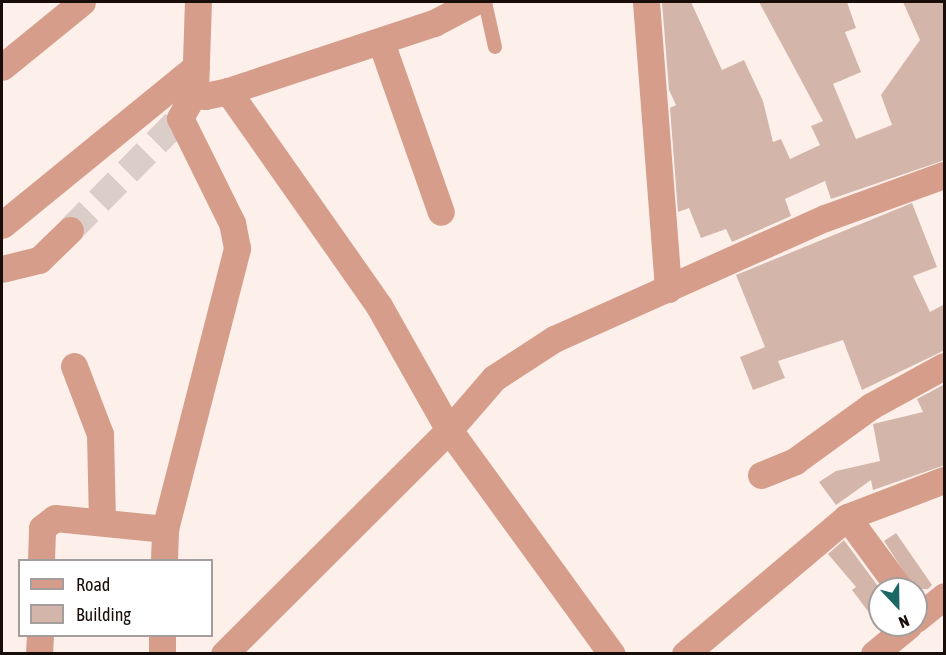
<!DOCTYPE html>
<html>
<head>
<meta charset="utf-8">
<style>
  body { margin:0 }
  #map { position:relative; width:946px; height:655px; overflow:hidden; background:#fdf0eb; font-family:"Asap Condensed",sans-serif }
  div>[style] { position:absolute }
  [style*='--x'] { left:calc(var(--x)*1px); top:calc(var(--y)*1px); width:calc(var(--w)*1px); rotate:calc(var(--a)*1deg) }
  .building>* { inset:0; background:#d4b5aa }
  .minor-tunnel>* { height:27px; margin-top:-13.5px; transform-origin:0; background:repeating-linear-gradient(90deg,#dbcec9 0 27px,transparent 0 41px) }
  .service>* { height:14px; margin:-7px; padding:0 7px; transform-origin:7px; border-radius:7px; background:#d69e8a }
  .minor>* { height:27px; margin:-13.5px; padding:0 13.5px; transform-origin:13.5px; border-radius:13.5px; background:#d69e8a }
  span { translate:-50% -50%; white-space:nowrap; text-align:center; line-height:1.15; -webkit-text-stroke:5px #fff; paint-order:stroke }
  .frame { position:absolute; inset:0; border:3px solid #180d09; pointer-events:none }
  .legend { position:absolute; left:18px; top:559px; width:195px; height:78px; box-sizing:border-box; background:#fff; border:2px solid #a39e9d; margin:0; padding:8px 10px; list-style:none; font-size:18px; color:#180d09 }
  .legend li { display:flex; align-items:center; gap:12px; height:30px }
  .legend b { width:30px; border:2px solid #a39e9d }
  .north { position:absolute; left:868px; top:577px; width:60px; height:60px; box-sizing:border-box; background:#fff; border:2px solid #a39e9d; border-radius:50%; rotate:158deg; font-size:16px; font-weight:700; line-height:24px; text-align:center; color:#180d09 }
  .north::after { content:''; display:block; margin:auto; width:21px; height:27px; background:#1a6763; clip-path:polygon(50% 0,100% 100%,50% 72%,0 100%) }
</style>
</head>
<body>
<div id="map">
  <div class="building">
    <i style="clip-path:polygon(662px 2px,691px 2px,722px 70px,744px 60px,763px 101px,773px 142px,781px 139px,790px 159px,820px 145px,811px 126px,823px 121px,759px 2px,847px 2px,856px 28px,845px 32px,861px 72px,833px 84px,856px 139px,892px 125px,881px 95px,920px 40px,903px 2px,945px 2px,945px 160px,831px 199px,825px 181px,785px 199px,791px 216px,732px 242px,726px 229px,701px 238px,689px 208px,678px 212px,670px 108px,676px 105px,669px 90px)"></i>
    <i style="clip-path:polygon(912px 203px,937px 267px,913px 276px,930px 312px,945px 304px,945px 350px,862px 390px,843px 340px,778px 361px,785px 378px,753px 390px,740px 357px,765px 347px,736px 275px)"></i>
    <i style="clip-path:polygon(945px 384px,945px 465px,873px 490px,871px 480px,836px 505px,819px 482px,836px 471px,880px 461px,873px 424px,923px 412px,917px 399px)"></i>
    <i style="clip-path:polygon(896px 533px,932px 585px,928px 589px,915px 589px,884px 541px)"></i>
    <i style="clip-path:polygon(844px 540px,880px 589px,880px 627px,852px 590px,856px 587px,828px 554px)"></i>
  </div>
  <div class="minor-tunnel">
    <i style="--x:70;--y:230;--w:157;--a:-45.5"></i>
  </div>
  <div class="service">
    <i style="--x:485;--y:2;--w:46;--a:77.5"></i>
  </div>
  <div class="minor">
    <i style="--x:646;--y:2;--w:288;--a:85.6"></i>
    <i style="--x:381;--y:42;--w:180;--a:70.6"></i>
    <i style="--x:2;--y:67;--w:103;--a:-39.1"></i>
    <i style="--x:195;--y:91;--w:11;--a:27"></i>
    <i style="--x:205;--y:96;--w:24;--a:-12"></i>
    <i style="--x:228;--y:91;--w:263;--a:54.9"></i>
    <i style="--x:379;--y:306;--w:142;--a:60.6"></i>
    <i style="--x:449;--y:430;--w:277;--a:54"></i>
    <i style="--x:228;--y:91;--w:217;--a:-18.3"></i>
    <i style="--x:434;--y:23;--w:45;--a:-27.7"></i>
    <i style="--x:2;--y:225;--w:250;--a:-39.2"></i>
    <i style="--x:2;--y:269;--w:38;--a:-14"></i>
    <i style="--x:39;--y:260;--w:43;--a:-44.1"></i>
    <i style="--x:74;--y:366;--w:73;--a:69.1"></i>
    <i style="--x:100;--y:434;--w:88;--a:88.7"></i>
    <i style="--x:761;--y:475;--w:37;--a:-22"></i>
    <i style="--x:795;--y:461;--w:94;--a:-35.9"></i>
    <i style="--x:871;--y:406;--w:83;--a:-28.7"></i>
    <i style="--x:847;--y:517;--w:89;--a:53.6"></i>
    <i style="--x:41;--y:560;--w:32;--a:-88"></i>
    <i style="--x:42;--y:528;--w:16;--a:-38"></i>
    <i style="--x:55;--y:518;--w:111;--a:5.7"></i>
    <i style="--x:164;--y:560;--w:31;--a:-88"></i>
    <i style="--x:165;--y:529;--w:290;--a:-75.6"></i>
    <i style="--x:237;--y:248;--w:25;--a:-101"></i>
    <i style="--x:232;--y:223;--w:117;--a:-116.3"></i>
    <i style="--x:180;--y:118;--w:31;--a:-61"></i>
    <i style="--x:195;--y:91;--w:89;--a:-88.1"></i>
    <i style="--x:916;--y:619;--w:36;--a:-39"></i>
    <i style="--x:39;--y:654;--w:18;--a:-87"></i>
    <i style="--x:162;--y:654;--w:18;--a:-90"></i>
    <i style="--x:224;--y:654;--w:317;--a:-44.9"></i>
    <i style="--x:449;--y:430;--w:69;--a:-49.1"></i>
    <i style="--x:494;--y:378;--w:72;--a:-33"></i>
    <i style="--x:554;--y:339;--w:297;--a:-24.1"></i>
    <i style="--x:825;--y:218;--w:127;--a:-19.9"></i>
    <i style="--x:685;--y:654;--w:212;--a:-40.2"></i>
    <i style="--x:847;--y:517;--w:104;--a:-20.9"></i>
    <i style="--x:874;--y:654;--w:45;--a:-39.6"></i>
  </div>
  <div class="frame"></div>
  <ul class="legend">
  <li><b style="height:8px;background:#d69e8a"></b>Road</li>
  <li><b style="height:16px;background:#d4b5aa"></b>Building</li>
  </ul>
  <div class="north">N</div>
</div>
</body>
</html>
